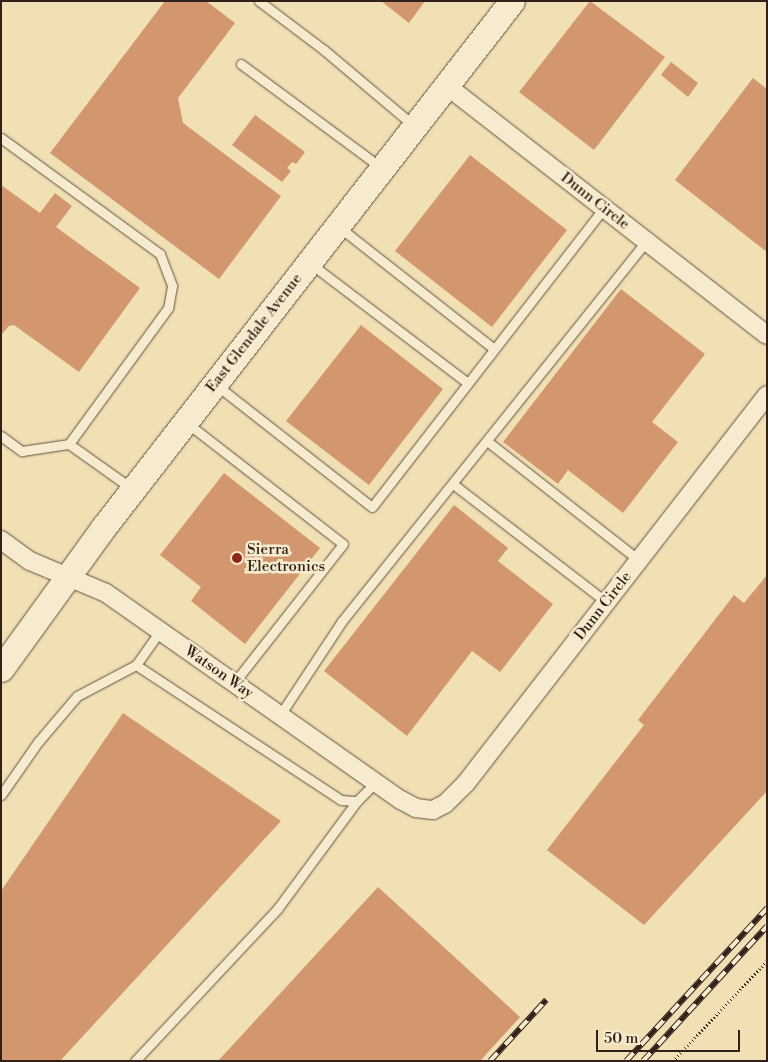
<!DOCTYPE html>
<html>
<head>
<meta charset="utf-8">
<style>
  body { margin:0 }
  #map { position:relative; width:768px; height:1062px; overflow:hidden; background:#f1e0b3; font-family:"Libre Bodoni",serif }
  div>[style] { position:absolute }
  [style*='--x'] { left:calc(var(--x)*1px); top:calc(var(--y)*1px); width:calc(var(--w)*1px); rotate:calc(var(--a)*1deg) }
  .building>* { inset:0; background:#d39770 }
  .path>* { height:3px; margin-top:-1.5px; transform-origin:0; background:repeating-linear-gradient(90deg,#32211a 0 1px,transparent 0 3.5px) }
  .roads { filter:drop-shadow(0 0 1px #625140) drop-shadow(0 0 1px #625140) }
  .lane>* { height:9px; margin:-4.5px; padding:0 4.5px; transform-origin:4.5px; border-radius:4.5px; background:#f6ebce }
  .street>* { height:18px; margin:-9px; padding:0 9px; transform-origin:9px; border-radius:9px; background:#f6ebce }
  .secondary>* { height:25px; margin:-12.5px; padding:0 12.5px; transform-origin:12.5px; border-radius:12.5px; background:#f6ebce }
  .rail>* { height:5.5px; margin-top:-2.75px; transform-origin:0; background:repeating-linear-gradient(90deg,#f6ebce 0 11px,#32211a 0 22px); box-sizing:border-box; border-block:1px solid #32211a }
  .dots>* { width:14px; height:14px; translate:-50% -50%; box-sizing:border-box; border:2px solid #f6ebce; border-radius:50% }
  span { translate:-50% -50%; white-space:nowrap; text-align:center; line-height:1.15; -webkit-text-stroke:5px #f6ebce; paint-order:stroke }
  .street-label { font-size:15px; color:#32211a }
  .poi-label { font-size:15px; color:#32211a }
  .left { translate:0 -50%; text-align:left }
  .frame { position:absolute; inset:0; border:2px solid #32211a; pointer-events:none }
  .scale { position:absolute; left:596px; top:1030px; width:144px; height:22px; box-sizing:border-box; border:2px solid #32211a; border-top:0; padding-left:6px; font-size:15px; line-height:18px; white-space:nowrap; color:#32211a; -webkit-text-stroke:4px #f6ebce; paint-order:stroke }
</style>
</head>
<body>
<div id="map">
  <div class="building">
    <i style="clip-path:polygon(165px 1px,206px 1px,235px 23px,178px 98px,183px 123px,281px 196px,219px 279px,50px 153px)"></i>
    <i style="clip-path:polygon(381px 1px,425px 1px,409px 23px)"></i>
    <i style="clip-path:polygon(590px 1px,665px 57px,594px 150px,519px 92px)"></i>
    <i style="clip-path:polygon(671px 62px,698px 83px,688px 97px,661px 75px)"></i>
    <i style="clip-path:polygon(753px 78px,767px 89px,767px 252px,675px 180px)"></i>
    <i style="clip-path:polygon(255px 115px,305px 152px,296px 164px,292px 162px,287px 168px,291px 171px,282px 182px,232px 145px)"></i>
    <i style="clip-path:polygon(470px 155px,567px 230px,492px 327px,395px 251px)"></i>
    <i style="clip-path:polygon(1px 185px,40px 213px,55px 193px,72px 206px,56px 227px,140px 288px,79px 372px,14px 325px,9px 326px,1px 335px)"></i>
    <i style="clip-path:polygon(621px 289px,705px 354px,652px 422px,678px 442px,623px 513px,568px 470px,558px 484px,503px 442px)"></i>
    <i style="clip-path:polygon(361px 325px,443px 389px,369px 485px,286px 421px)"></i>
    <i style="clip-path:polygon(224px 473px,320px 548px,245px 644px,191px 601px,201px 587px,160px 555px)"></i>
    <i style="clip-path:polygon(454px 505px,508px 548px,498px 561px,553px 604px,500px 672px,472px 651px,407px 736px,324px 671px)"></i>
    <i style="clip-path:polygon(767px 575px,767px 791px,644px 925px,547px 850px,644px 725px,638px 720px,734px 595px,744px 603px)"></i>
    <i style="clip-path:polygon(123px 713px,281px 821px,60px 1061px,1px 1061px,1px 891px)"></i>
    <i style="clip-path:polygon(378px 887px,520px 1017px,480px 1061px,218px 1061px)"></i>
  </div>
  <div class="path">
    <i style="--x:673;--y:1061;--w:137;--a:-46.8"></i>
  </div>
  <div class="roads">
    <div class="lane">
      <i style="--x:259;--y:1;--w:81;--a:37"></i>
      <i style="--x:324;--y:50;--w:116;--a:40.1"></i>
      <i style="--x:241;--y:64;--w:173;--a:36.5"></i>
      <i style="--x:1;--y:138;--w:197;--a:36.1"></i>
      <i style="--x:160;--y:254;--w:34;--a:69"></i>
      <i style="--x:172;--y:286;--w:22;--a:100"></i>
      <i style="--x:168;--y:308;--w:168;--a:126.1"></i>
      <i style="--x:339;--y:227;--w:197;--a:38.2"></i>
      <i style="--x:311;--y:264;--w:197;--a:37.2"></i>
      <i style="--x:215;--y:384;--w:199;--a:38.1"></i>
      <i style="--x:372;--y:507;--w:378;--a:-52.2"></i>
      <i style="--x:187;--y:423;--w:197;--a:37.8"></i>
      <i style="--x:343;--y:544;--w:177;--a:128.1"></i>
      <i style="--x:1;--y:436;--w:26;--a:36"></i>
      <i style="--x:22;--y:451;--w:48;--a:-8.5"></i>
      <i style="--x:69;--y:444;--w:76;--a:35.4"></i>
      <i style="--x:487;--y:441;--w:193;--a:38.1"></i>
      <i style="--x:453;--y:484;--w:193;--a:37.6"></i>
      <i style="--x:136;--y:665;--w:245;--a:33.4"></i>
      <i style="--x:341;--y:800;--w:16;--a:4"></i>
      <i style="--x:357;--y:801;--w:27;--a:-45"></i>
      <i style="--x:280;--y:715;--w:113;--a:-56.6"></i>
      <i style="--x:342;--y:621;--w:487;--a:-51.3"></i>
      <i style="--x:1;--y:795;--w:65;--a:-55.1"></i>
      <i style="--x:38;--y:742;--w:60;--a:-49.7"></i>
      <i style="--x:77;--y:696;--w:67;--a:-27.7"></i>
      <i style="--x:136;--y:665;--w:42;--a:-54.8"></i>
      <i style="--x:135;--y:1061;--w:209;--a:-46.9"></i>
      <i style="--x:278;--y:908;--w:133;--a:-53.6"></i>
    </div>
    <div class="street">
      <i style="--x:447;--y:86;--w:405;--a:37.9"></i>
      <i style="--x:1;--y:540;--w:36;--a:36"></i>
      <i style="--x:30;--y:561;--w:82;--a:22.8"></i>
      <i style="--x:106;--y:593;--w:360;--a:35.1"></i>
      <i style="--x:401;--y:800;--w:17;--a:28"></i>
      <i style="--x:416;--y:808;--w:17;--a:7"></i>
      <i style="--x:433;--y:810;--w:13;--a:-27"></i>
      <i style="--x:445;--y:804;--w:30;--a:-45"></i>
      <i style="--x:466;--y:783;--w:491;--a:-52.2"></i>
    </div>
    <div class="secondary">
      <i style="--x:1;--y:669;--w:174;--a:-54.1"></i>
      <i style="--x:103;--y:528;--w:667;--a:-52.19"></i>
    </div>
  </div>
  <div class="rail">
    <i style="--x:490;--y:1061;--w:83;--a:-47.4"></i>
    <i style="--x:626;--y:1061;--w:208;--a:-47.3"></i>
    <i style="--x:643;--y:1061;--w:183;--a:-47.4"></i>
  </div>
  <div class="dots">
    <i style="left:237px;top:558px;background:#8f2418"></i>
  </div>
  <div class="street-label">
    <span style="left:595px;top:201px;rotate:38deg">Dunn Circle</span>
    <span style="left:254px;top:333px;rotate:-52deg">East Glendale Avenue</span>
    <span style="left:603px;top:606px;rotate:-52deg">Dunn Circle</span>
    <span style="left:219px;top:672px;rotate:35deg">Watson Way</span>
  </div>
  <div class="poi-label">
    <span class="left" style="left:247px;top:558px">Sierra<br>Electronics</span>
  </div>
  <div class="frame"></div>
  <div class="scale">50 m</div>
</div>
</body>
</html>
